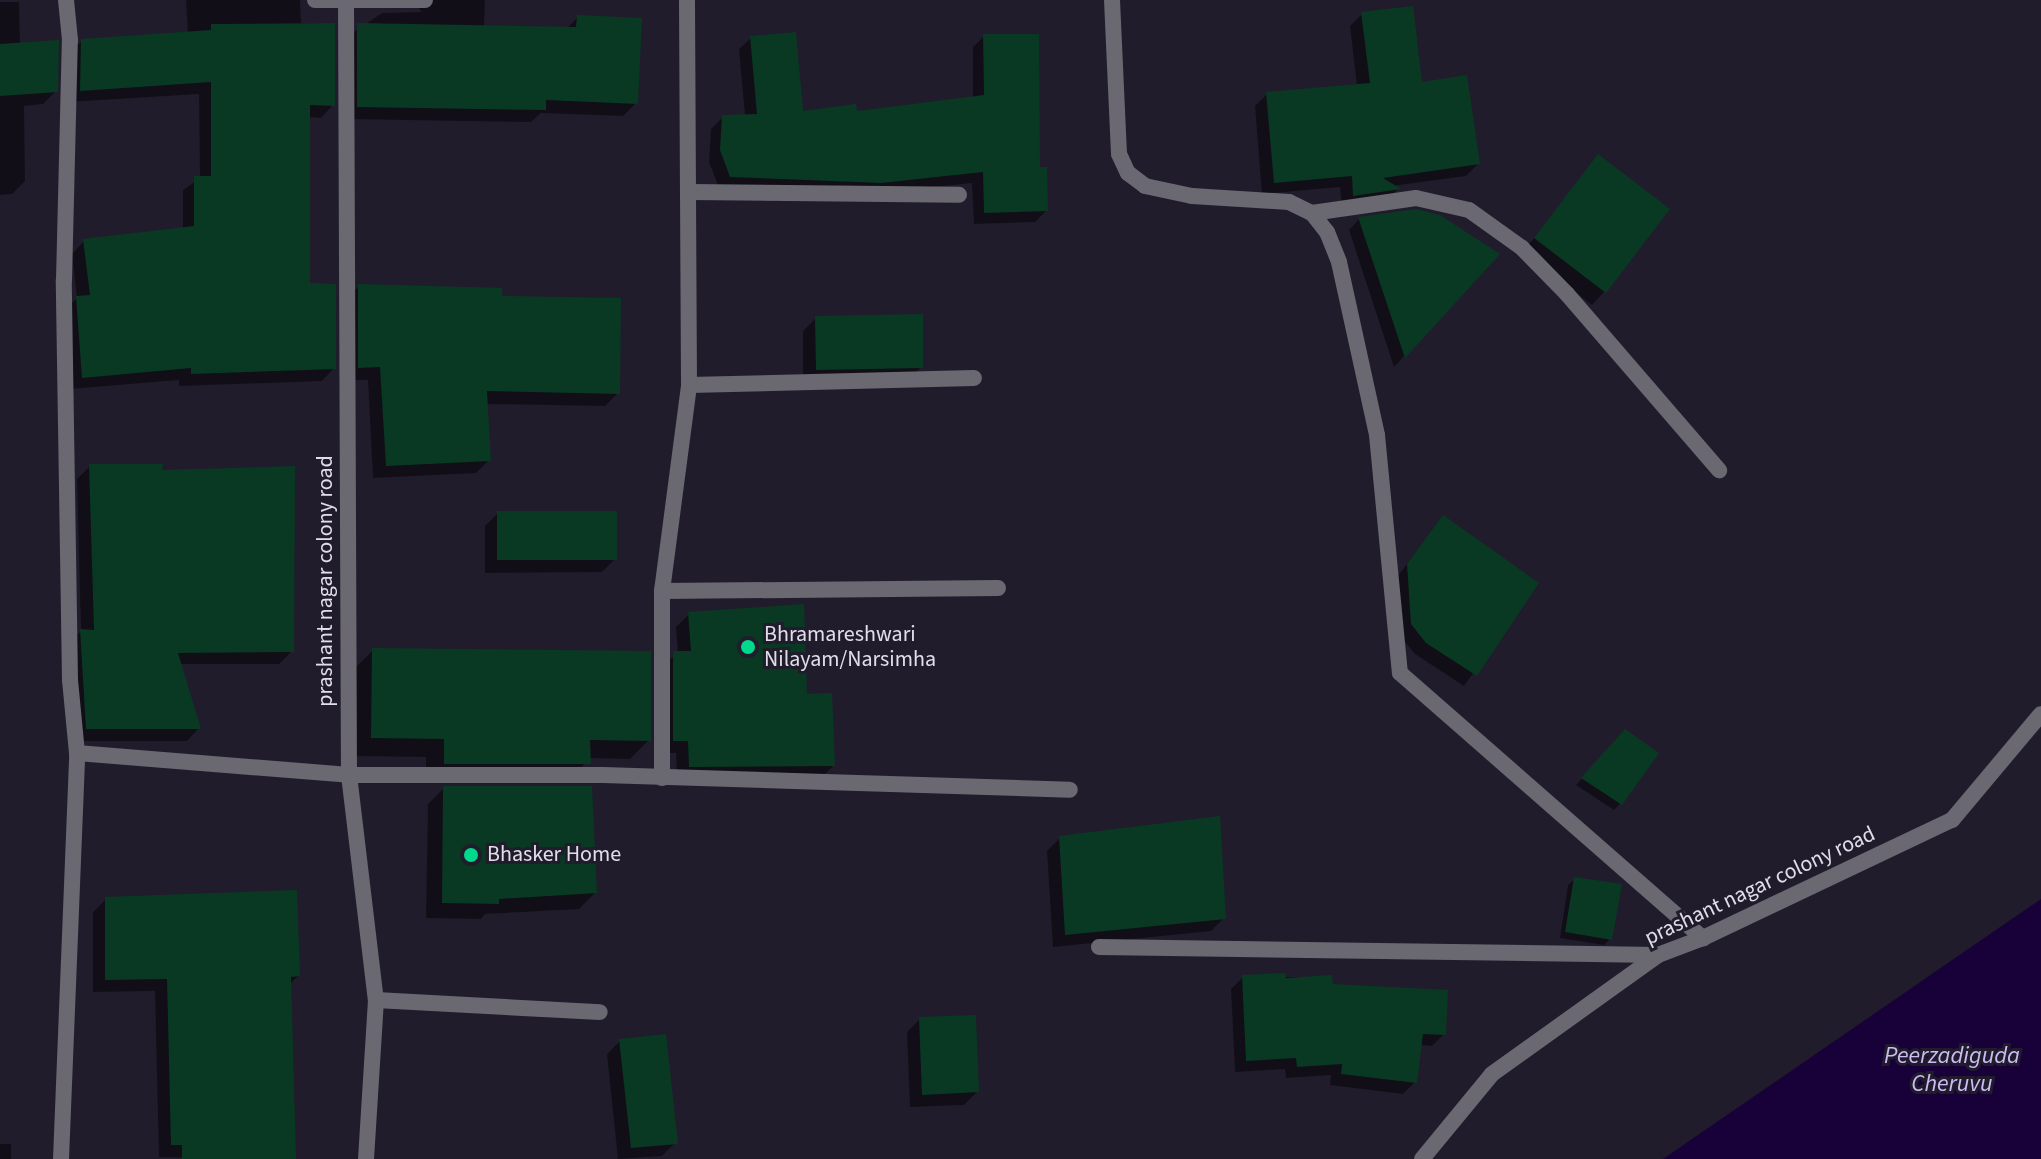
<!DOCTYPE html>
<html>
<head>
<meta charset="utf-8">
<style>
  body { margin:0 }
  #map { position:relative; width:2041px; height:1159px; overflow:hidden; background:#211c2c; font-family:"Source Sans 3",sans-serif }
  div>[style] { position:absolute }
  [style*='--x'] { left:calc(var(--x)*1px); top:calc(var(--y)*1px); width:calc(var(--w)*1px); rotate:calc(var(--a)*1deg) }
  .water>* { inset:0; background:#180038 }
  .shadow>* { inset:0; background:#0007 }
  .building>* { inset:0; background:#093923 }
  .minor>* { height:16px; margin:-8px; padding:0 8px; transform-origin:8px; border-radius:8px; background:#6a6870 }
  .dots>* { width:22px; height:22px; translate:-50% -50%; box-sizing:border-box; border:4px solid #211c2c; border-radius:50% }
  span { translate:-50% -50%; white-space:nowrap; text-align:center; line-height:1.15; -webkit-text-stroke:6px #211c2c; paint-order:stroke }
  .street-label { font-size:22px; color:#e0dee9 }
  .poi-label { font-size:22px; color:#e0dee9 }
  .left { translate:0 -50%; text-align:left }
  .water-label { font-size:24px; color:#ccbcf6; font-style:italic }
</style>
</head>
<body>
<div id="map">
  <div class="water">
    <i style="clip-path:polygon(2041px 899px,2041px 1159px,1663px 1159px)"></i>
  </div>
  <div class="shadow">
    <i style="clip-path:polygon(186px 0,300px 0,301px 23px,333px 24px,333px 105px,321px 118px,308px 117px,308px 285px,334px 368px,322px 381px,179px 386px,179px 380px,70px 389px,64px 311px,77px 298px,72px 254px,84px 241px,183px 229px,183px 190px,200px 178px,199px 94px,68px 102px,69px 53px,82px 41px,188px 34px)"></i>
    <i style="clip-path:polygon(370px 0,485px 0,484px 28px,566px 29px,578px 17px,636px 103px,623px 116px,541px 113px,531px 122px,345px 119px,345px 38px,382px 13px,422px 12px,412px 1px)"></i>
    <i style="clip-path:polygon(0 2px,19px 2px,20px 45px,56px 91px,43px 104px,24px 106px,25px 181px,12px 194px,0 195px)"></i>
    <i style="clip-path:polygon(1362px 14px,1478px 164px,1466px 176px,1392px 186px,1398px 189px,1387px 200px,1342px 207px,1340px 187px,1262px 194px,1255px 106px,1267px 94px,1357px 86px,1350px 26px)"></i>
    <i style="clip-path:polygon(984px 36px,1038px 169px,1046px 211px,1035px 222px,974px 224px,972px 183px,868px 194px,719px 188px,709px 162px,711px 129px,723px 117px,745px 116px,739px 49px,751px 38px,801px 113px,855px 113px,973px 98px,973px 47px)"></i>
    <i style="clip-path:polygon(1599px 156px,1604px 292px,1592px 305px,1523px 252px)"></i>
    <i style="clip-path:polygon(1359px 219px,1497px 254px,1394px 367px,1349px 230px)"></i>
    <i style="clip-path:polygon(359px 286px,500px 298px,618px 393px,605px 406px,486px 404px,489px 460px,476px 473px,373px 478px,368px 380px,346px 380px,346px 299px)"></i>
    <i style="clip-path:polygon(816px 318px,921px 367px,908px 380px,803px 382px,803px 331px)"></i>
    <i style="clip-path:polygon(90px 466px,160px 472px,292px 651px,279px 664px,179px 664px,199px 728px,187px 741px,74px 741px,68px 644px,81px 631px,77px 479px)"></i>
    <i style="clip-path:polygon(498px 513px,615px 559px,602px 572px,485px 573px,485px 526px)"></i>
    <i style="clip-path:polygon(1443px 517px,1537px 584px,1464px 686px,1415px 654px,1400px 636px,1397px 577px)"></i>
    <i style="clip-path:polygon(689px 614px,805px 696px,833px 766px,820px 779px,677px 779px,676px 753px,661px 753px,661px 666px,678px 653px,676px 627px)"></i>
    <i style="clip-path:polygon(373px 650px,649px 740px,630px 759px,589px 758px,570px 782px,426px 782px,426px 757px,353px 756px,354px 669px)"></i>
    <i style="clip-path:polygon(1625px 732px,1620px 804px,1614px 810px,1576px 785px)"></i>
    <i style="clip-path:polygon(444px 788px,595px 893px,579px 909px,485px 914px,481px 919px,426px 918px,428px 804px)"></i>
    <i style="clip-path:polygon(1060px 838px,1224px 918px,1211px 931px,1053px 947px,1047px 851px)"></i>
    <i style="clip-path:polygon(1575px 879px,1610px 939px,1604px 945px,1560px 938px,1568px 885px)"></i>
    <i style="clip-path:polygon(106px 899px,298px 976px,290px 984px,295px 1159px,159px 1157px,155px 991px,93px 992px,93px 912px)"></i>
    <i style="clip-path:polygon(1243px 977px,1330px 977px,1331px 986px,1444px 1034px,1432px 1046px,1420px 1045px,1415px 1082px,1403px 1094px,1330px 1085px,1331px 1075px,1286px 1078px,1285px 1069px,1235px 1072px,1231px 989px)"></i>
    <i style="clip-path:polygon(920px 1019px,977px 1092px,964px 1105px,910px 1107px,907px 1032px)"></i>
    <i style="clip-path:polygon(620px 1041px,675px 1143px,662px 1156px,618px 1159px,607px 1054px)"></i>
    <i style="clip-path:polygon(0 1144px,11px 1144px,11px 1159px,0 1159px)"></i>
  </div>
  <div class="building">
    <i style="clip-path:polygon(1413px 6px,1422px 82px,1467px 75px,1480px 164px,1383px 178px,1401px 189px,1353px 196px,1352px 176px,1274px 183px,1266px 92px,1370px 83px,1361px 12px)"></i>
    <i style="clip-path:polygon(577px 15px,642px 18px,638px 104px,546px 100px,546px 110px,357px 107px,357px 23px,576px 27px)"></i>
    <i style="clip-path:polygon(335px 23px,335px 106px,310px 105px,310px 283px,336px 284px,336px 369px,191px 374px,191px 368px,82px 378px,76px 296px,90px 295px,83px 239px,194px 226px,194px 176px,211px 176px,211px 82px,80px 91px,81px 39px,211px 30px,211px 24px)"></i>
    <i style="clip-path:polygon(796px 32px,803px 111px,856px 104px,857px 111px,984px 95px,983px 34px,1039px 34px,1040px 167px,1047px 167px,1048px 211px,984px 213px,983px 172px,881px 183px,730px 177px,720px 150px,722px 115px,757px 114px,750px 36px)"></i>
    <i style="clip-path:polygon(59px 40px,58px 92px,0 96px,0 44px)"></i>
    <i style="clip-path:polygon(1598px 154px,1670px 209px,1606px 293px,1534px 238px)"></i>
    <i style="clip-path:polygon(1416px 209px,1440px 215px,1500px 254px,1405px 358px,1358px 217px)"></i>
    <i style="clip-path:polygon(358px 284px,502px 288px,502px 296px,621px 298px,620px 394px,487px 391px,491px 461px,386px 466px,380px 367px,358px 368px)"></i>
    <i style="clip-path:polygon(923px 314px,923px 368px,816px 370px,815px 316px)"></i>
    <i style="clip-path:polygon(89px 464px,163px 464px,162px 470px,295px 466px,294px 652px,178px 653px,201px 729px,86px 729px,80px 629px,94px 630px)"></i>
    <i style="clip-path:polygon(497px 511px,617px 511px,617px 560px,497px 560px)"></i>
    <i style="clip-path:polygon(1443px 515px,1539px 583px,1477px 676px,1426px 643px,1411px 624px,1407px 564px)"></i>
    <i style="clip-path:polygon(804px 604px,807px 694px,832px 693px,835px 766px,689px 767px,688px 741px,673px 741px,673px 651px,691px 651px,688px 612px)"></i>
    <i style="clip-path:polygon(372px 648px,651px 651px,651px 741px,590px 740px,591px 764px,444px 764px,444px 739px,371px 738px)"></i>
    <i style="clip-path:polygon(1625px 729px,1659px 753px,1622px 805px,1581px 778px)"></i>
    <i style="clip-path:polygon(443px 786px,592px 786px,597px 893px,499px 899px,499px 904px,442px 903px)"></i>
    <i style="clip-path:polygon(1220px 816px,1226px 919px,1065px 935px,1059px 836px)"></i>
    <i style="clip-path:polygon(1574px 877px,1622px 884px,1612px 940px,1565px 932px)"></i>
    <i style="clip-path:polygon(297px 890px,300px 976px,291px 977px,296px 1159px,182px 1159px,182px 1145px,171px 1145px,167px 979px,105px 980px,105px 897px)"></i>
    <i style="clip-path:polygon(1285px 973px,1286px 978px,1332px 975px,1333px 984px,1448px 990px,1446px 1035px,1423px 1034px,1417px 1083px,1341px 1074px,1342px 1064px,1297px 1067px,1296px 1058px,1246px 1061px,1242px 975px)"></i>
    <i style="clip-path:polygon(976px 1015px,979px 1092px,922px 1095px,919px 1017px)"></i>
    <i style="clip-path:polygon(666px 1034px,678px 1144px,631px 1148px,619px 1039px)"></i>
  </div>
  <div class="minor">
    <i style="--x:315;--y:0;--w:110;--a:0"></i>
    <i style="--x:346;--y:0;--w:775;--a:89.78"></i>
    <i style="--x:349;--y:775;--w:227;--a:83.2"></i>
    <i style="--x:376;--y:1000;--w:159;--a:93.6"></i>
    <i style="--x:1112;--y:0;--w:154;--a:87.4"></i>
    <i style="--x:1119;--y:154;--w:21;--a:65"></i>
    <i style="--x:1128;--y:173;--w:21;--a:37"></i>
    <i style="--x:1145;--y:186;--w:48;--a:12"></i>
    <i style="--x:1192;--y:196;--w:97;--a:3.5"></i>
    <i style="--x:1289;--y:202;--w:25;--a:26"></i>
    <i style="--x:1312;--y:213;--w:24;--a:52"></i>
    <i style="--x:1327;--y:232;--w:32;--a:68"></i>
    <i style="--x:1339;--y:262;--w:177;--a:77.6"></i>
    <i style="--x:1377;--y:435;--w:239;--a:84.5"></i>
    <i style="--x:1400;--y:673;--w:403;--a:41.2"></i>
    <i style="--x:691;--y:192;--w:268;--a:0.6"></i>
    <i style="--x:1312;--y:213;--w:105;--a:-8.2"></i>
    <i style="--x:1416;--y:198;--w:54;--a:12.8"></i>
    <i style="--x:1469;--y:210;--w:65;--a:35.6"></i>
    <i style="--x:1522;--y:248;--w:64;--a:45.6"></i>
    <i style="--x:1567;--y:294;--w:233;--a:49.2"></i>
    <i style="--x:689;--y:385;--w:285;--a:-1.4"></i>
    <i style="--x:662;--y:591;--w:336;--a:-0.5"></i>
    <i style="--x:77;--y:753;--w:273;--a:4.6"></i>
    <i style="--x:349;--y:775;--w:254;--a:0"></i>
    <i style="--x:603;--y:775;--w:467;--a:1.8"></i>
    <i style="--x:662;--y:778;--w:187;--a:-90"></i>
    <i style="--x:662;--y:591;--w:208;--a:-82.5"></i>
    <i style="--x:689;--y:385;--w:385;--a:-90.3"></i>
    <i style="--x:1099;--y:947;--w:559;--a:0.82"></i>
    <i style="--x:376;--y:1000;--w:224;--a:3.1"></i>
    <i style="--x:61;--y:1159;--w:406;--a:-87.7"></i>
    <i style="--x:77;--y:753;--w:73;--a:-95.5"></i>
    <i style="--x:70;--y:680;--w:400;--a:-90.9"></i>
    <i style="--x:64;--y:280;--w:240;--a:-88.6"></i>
    <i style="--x:70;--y:40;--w:40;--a:-95.7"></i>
    <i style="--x:1422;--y:1159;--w:110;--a:-50.5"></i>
    <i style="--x:1492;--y:1074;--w:204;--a:-35.6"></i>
    <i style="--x:1658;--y:955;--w:48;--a:-20.7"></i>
    <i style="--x:1703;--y:938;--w:276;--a:-25.4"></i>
    <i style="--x:1952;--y:820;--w:138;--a:-50"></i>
  </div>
  <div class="dots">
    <i style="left:748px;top:647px;background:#00d98c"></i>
    <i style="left:471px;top:855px;background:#00d98c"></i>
  </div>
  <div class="street-label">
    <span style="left:326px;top:581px;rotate:-90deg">prashant nagar colony road</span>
    <span style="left:1760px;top:886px;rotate:-25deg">prashant nagar colony road</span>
  </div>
  <div class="poi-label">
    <span class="left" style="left:764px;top:647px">Bhramareshwari<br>Nilayam/Narsimha</span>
    <span class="left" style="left:487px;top:855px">Bhasker Home</span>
  </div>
  <div class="water-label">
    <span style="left:1952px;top:1070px">Peerzadiguda<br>Cheruvu</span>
  </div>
</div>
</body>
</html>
